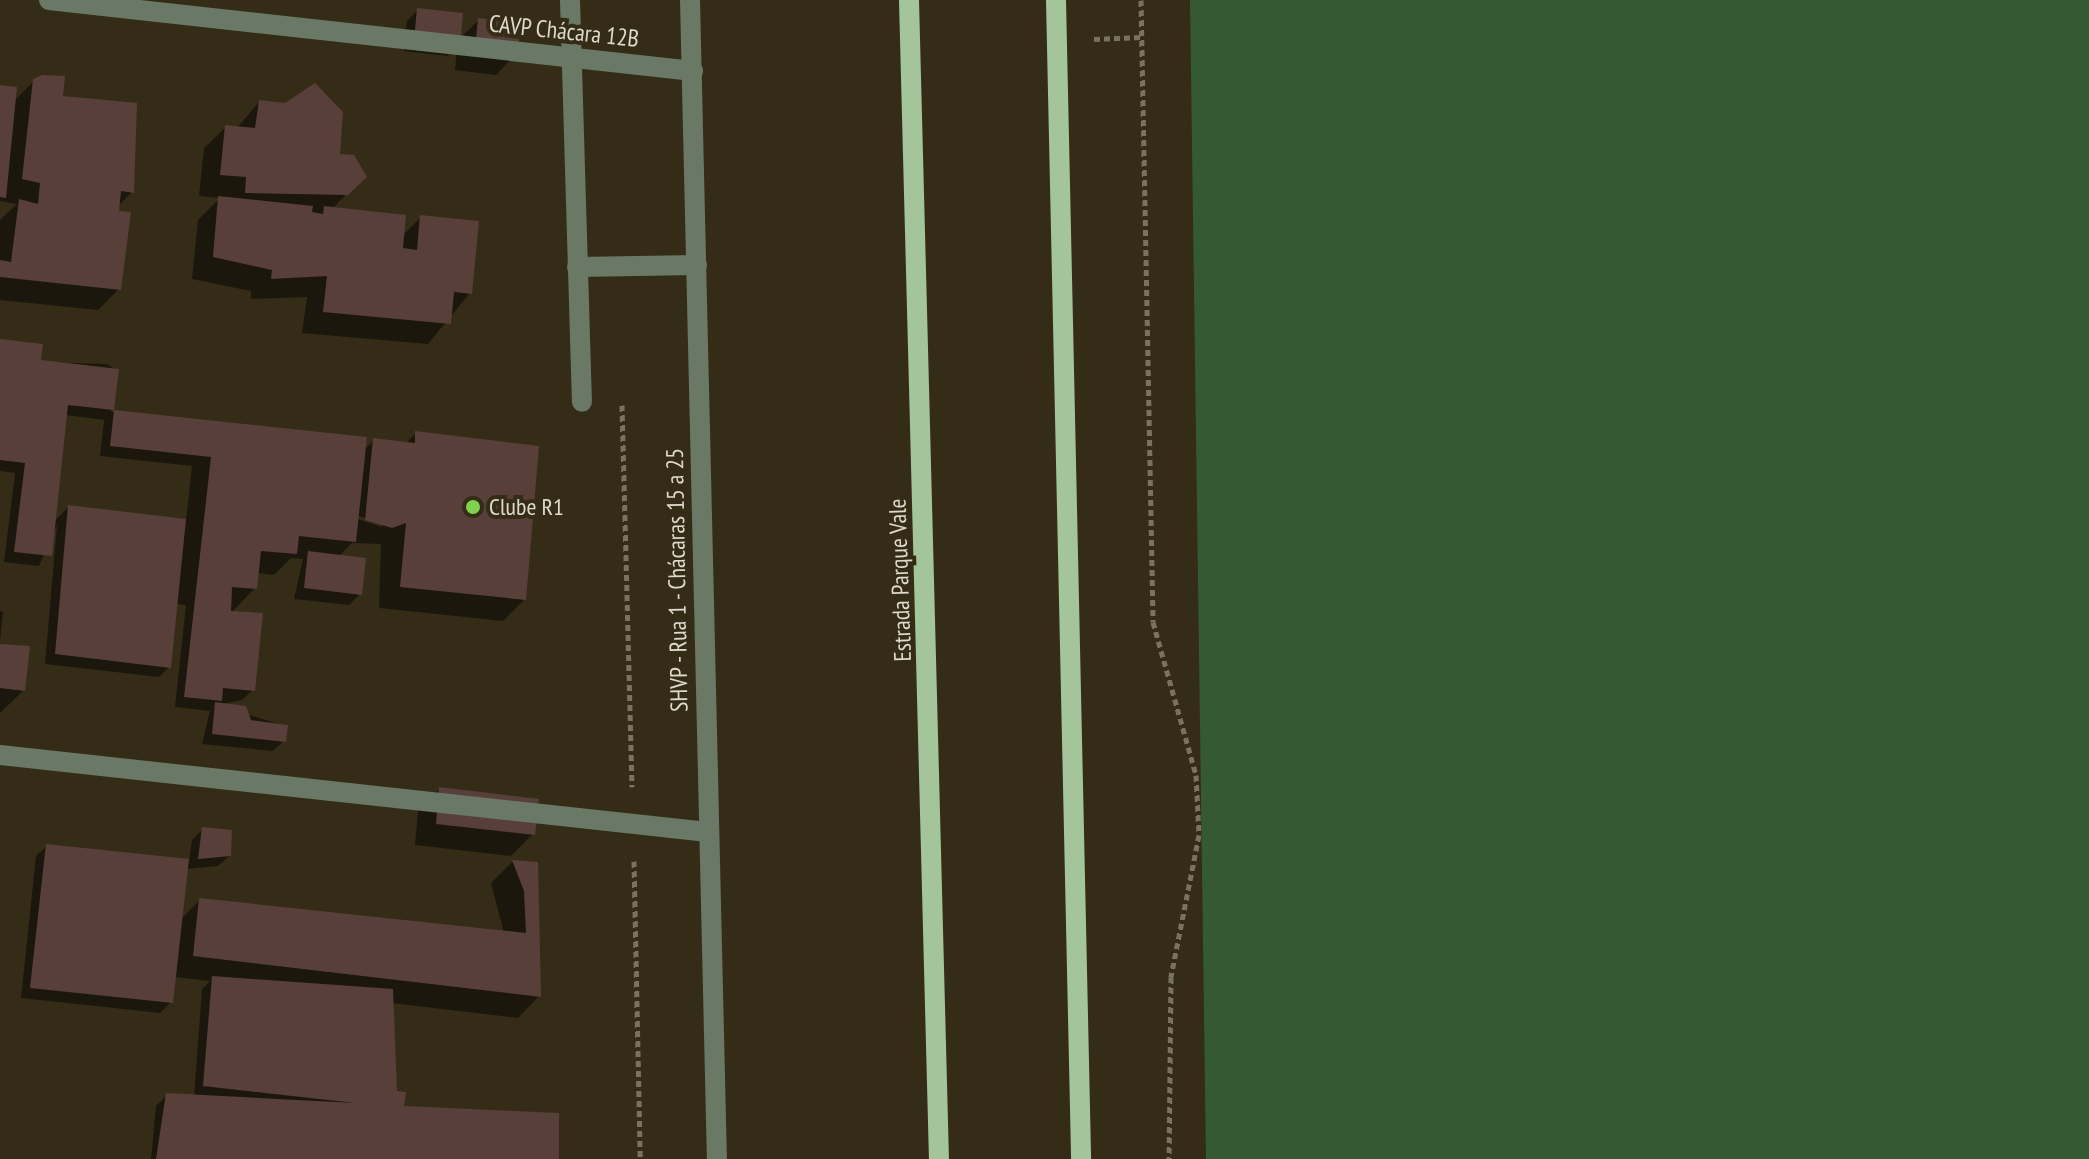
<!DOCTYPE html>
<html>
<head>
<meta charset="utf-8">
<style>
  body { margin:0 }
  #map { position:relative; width:2089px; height:1159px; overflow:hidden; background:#352c17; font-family:"PT Sans Narrow",sans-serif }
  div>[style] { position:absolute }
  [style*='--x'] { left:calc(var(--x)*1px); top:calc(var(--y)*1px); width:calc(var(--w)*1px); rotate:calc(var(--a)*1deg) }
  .green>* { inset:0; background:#355a33 }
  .shadow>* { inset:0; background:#0007 }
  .building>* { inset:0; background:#583f3a }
  .path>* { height:5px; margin-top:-2.5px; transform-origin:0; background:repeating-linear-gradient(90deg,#797260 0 6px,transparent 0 10px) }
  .minor>* { height:20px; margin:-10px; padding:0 10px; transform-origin:10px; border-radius:10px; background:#697965 }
  .major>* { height:20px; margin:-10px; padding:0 10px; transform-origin:10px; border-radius:10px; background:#a4c59c }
  .dots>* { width:22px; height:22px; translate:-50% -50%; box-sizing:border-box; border:4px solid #352c17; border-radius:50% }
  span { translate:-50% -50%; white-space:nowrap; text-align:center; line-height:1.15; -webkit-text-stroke:8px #352c17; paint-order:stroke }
  .street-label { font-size:24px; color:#ded9cc }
  .poi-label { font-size:24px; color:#ded9cc }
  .left { translate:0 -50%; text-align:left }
</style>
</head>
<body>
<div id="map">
  <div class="green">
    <i style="clip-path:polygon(1190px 0,2089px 0,2089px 1159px,1206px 1159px)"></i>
  </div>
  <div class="shadow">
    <i style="clip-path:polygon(418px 10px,458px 40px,479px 20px,517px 53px,496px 75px,455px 70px,457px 47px,447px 56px,404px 51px,407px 21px)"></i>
    <i style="clip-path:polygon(34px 81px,60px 98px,132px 192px,117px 207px,119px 289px,98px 310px,0 300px,0 220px,17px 204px,0 201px,0 87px,14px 101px)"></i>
    <i style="clip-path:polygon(259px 102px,364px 176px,332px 209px,402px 236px,421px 217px,470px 293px,428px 344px,302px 333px,307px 297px,251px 299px,251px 291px,192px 279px,198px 220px,220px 198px,199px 196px,204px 148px,226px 127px,237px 128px)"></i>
    <i style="clip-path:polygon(evenodd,0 341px,39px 362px,107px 364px,116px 370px,111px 412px,364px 439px,363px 451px,374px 440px,405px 444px,416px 433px,524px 600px,503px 621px,379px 608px,381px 544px,352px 543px,338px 557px,360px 594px,349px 605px,294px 599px,303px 559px,291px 558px,274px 575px,257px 573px,255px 588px,231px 613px,253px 690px,242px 700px,216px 705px,286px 726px,284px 741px,273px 751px,202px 744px,210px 711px,175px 707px,186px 605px,176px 604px,169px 667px,159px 677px,45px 664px,57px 525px,39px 566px,4px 562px,15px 473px,0 471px,0 341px,65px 415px,104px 420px,100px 456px,192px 466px,186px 521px,68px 507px,54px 522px,65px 415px,0 341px,356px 515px,382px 523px,382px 527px,355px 518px,356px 515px)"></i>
    <i style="clip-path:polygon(0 611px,3px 612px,0 640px)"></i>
    <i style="clip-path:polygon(0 646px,24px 690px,0 713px)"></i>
    <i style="clip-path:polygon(440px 789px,533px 834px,511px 856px,415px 845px,418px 810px)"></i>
    <i style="clip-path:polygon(203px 829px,229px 856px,218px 866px,186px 869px,180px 920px,200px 900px,504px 933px,491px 883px,512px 862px,536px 864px,539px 996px,518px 1018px,391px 1003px,395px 1093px,402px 1108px,557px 1159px,151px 1159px,156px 1106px,167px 1095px,194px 1097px,202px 989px,210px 981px,174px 977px,171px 1002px,160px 1013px,21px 998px,36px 856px,47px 846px,189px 861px,192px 840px)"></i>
  </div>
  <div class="building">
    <i style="clip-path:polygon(417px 8px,463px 13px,460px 46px,414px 41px)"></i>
    <i style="clip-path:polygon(478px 18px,519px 22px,519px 54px,475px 49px)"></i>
    <i style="clip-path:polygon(42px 75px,65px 76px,63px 96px,137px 103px,134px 193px,121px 191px,119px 211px,131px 212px,121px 290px,0 277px,0 260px,11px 262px,19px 199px,38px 204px,40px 183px,22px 179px,33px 79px)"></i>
    <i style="clip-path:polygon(315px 83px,343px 112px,340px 154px,354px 155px,367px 177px,348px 195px,245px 193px,246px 177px,220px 175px,225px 125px,255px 128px,259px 100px,285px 103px)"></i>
    <i style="clip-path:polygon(0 85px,17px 87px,6px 198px,0 197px)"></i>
    <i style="clip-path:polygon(218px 196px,313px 206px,312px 212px,323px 214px,324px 206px,406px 215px,403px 248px,417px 250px,420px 215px,479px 221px,472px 294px,454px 292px,451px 324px,323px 312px,327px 276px,271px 279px,272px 270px,213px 257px)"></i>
    <i style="clip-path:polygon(0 339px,43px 344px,41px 360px,119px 369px,114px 410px,68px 405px,52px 556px,14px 552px,25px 463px,0 460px)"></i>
    <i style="clip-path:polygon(114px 410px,367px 437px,356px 542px,299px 536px,297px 554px,261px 551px,257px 589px,232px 587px,231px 611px,263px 613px,255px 691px,223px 688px,222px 701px,184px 697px,211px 457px,110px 446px)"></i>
    <i style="clip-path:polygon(415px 431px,539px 446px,526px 600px,400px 587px,406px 523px,392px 528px,365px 520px,373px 438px,415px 443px)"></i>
    <i style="clip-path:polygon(68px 505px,186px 519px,171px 668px,55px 654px)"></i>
    <i style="clip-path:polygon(308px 551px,366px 558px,362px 595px,304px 588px)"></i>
    <i style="clip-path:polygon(0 644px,30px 646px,25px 691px,0 688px)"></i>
    <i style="clip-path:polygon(215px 702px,246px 706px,251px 720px,288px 725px,286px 742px,212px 734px)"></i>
    <i style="clip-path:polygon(439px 787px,539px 799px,535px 835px,436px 824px)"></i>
    <i style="clip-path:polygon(202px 827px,232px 830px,231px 856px,198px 859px)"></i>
    <i style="clip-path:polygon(46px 844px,189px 859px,173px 1003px,30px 988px)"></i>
    <i style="clip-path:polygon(512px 860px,538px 862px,541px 997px,193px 956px,199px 898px,526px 933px,524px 891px)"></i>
    <i style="clip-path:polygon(212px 976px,393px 989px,397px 1091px,406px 1092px,404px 1106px,559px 1113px,559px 1159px,156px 1159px,166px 1093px,355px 1103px,203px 1086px)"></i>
  </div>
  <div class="path">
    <i style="--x:1141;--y:0;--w:622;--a:88.89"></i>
    <i style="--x:1153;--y:622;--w:159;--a:74.3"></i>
    <i style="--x:1196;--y:775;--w:60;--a:87.1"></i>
    <i style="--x:1199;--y:835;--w:145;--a:101.2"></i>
    <i style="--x:1171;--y:977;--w:182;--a:90.6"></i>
    <i style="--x:1094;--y:39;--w:48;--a:-2.4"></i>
    <i style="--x:622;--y:405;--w:382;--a:88.5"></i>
    <i style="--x:634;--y:861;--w:298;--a:88.8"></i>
  </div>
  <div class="minor">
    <i style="--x:49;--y:0;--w:648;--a:6.29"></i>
    <i style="--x:570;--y:0;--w:402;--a:88.3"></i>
    <i style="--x:690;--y:0;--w:1159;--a:88.67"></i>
    <i style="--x:577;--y:267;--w:120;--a:-1"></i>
    <i style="--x:0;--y:755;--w:712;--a:6.21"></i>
  </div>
  <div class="major">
    <i style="--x:909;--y:0;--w:1159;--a:88.52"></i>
    <i style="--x:1056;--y:0;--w:1159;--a:88.76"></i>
  </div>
  <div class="dots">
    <i style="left:473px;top:507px;background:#81d050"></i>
  </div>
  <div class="street-label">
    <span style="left:564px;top:31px;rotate:6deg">CAVP Chácara 12B</span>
    <span style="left:677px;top:580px;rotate:-91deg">SHVP - Rua 1 - Chácaras 15 a 25</span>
    <span style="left:900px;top:580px;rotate:-92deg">Estrada Parque Vale</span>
  </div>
  <div class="poi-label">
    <span class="left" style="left:489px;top:507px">Clube R1</span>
  </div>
</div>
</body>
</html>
